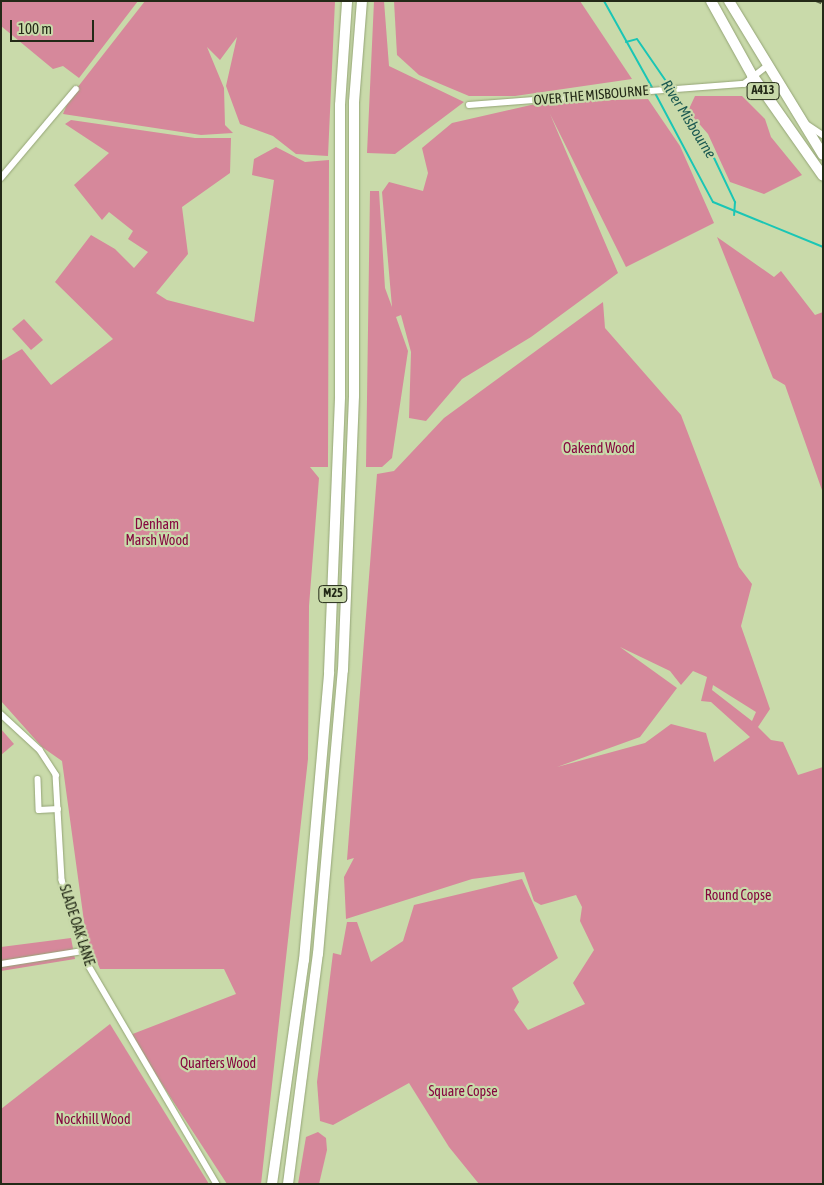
<!DOCTYPE html>
<html>
<head>
<meta charset="utf-8">
<style>
  body { margin:0 }
  #map { position:relative; width:824px; height:1185px; overflow:hidden; background:#c9daaa; font-family:"Asap Condensed",sans-serif }
  div>[style] { position:absolute }
  [style*='--x'] { left:calc(var(--x)*1px); top:calc(var(--y)*1px); width:calc(var(--w)*1px); rotate:calc(var(--a)*1deg) }
  .green>* { inset:0; background:#d6889b }
  .stream>* { height:2px; margin:-1px; padding:0 1px; transform-origin:1px; border-radius:1px; background:#1ac6b5 }
  .roads { filter:drop-shadow(0 0 1px #94a476) drop-shadow(0 0 1px #94a476) }
  .street>* { height:5.5px; margin:-2.75px; padding:0 2.75px; transform-origin:2.75px; border-radius:2.75px; background:#fff }
  .highway>* { height:10px; margin:-5px; padding:0 5px; transform-origin:5px; border-radius:5px; background:#fff }
  .rail>* { height:2px; margin-top:-1px; transform-origin:0; background:repeating-linear-gradient(90deg,#566044 0 6px,transparent 0 12px) }
  span { translate:-50% -50%; white-space:nowrap; text-align:center; line-height:1.15; -webkit-text-stroke:4.5px #c9daaa; paint-order:stroke }
  .shield-label span { padding:1px 4px; background:#c9daaa; border:1px solid; border-radius:4px; -webkit-text-stroke-width:0 }
  .shield-label { font-size:12px; color:#232917; font-weight:700 }
  .street-label { font-size:14px; color:#232917 }
  .park-label { font-size:14px; color:#86063f }
  .water-label { font-size:15px; color:#1b5951; font-style:italic }
  .frame { position:absolute; inset:0; border:2px solid #232917; pointer-events:none }
  .scale { position:absolute; left:10px; top:20px; width:84px; height:22px; box-sizing:border-box; border:2px solid #232917; border-top:0; padding-left:6px; font-size:15px; line-height:18px; white-space:nowrap; color:#232917; -webkit-text-stroke:4px #c9daaa; paint-order:stroke }
</style>
</head>
<body>
<div id="map">
  <div class="green">
    <i style="clip-path:polygon(1px 1px,138px 1px,79px 78px,63px 66px,53px 69px,1px 26px)"></i>
    <i style="clip-path:polygon(145px 1px,335px 1px,328px 156px,296px 154px,273px 136px,240px 124px,226px 86px,237px 37px,220px 60px,207px 47px,224px 88px,225px 125px,233px 133px,201px 135px,63px 114px,70px 97px)"></i>
    <i style="clip-path:polygon(374px 1px,384px 1px,389px 66px,464px 102px,395px 154px,367px 153px)"></i>
    <i style="clip-path:polygon(394px 1px,580px 1px,632px 79px,515px 96px,469px 96px,419px 75px,397px 55px)"></i>
    <i style="clip-path:polygon(695px 96px,742px 96px,765px 119px,771px 137px,802px 175px,764px 194px,730px 182px,708px 134px,688px 111px)"></i>
    <i style="clip-path:polygon(648px 99px,680px 146px,714px 223px,626px 267px,550px 114px,618px 273px,531px 337px,462px 379px,426px 421px,409px 418px,411px 352px,401px 315px,396px 317px,408px 351px,392px 458px,382px 467px,366px 467px,370px 191px,379px 191px,385px 288px,392px 307px,382px 192px,389px 182px,423px 191px,428px 173px,422px 148px,452px 123px,544px 102px)"></i>
    <i style="clip-path:polygon(71px 120px,195px 138px,231px 138px,230px 173px,182px 207px,188px 254px,156px 293px,167px 300px,254px 322px,274px 180px,252px 175px,254px 159px,276px 147px,305px 162px,329px 160px,328px 467px,310px 467px,319px 478px,309px 606px,308px 759px,261px 1184px,227px 1184px,130px 1035px,236px 994px,224px 969px,100px 969px,86px 936px,62px 761px,42px 747px,1px 701px,1px 361px,22px 349px,51px 385px,113px 339px,55px 282px,91px 235px,115px 249px,134px 268px,148px 252px,128px 239px,133px 231px,109px 212px,102px 220px,74px 185px,109px 153px,65px 124px)"></i>
    <i style="clip-path:polygon(717px 237px,774px 277px,781px 271px,815px 315px,823px 312px,823px 493px,785px 385px,773px 378px)"></i>
    <i style="clip-path:polygon(evenodd,603px 302px,605px 328px,681px 415px,739px 567px,752px 584px,741px 626px,770px 709px,758px 727px,771px 740px,783px 742px,798px 775px,823px 767px,823px 1184px,479px 1184px,449px 1147px,409px 1083px,333px 1125px,320px 1121px,317px 1082px,333px 953px,341px 955px,347px 922px,357px 922px,371px 962px,403px 941px,414px 905px,522px 879px,558px 958px,512px 988px,519px 1002px,514px 1010px,528px 1030px,585px 1004px,573px 983px,594px 950px,580px 921px,582px 907px,576px 895px,541px 905px,534px 901px,524px 872px,472px 879px,346px 919px,344px 877px,354px 858px,347px 860px,377px 474px,394px 471px,444px 418px,603px 302px,620px 647px,670px 671px,681px 685px,693px 671px,707px 677px,701px 701px,711px 702px,750px 737px,714px 762px,706px 733px,671px 724px,645px 743px,557px 767px,640px 737px,677px 688px,620px 647px,603px 302px,713px 685px,756px 712px,752px 721px,712px 690px,713px 685px)"></i>
    <i style="clip-path:polygon(24px 319px,43px 340px,31px 350px,12px 329px)"></i>
    <i style="clip-path:polygon(1px 729px,14px 744px,1px 755px)"></i>
    <i style="clip-path:polygon(71px 938px,75px 959px,1px 971px,1px 947px)"></i>
    <i style="clip-path:polygon(110px 1024px,209px 1184px,1px 1184px,1px 1109px)"></i>
    <i style="clip-path:polygon(318px 1132px,326px 1138px,327px 1150px,319px 1184px,298px 1184px,306px 1137px)"></i>
  </div>
  <div class="stream">
    <i style="--x:604;--y:1;--w:101;--a:60.9"></i>
    <i style="--x:626;--y:42;--w:11;--a:-15"></i>
    <i style="--x:637;--y:39;--w:58;--a:55.5"></i>
    <i style="--x:673;--y:91;--w:60;--a:56.6"></i>
    <i style="--x:706;--y:141;--w:68;--a:64.6"></i>
    <i style="--x:735;--y:202;--w:13;--a:94"></i>
    <i style="--x:655;--y:93;--w:123;--a:62"></i>
    <i style="--x:713;--y:202;--w:119;--a:22.2"></i>
  </div>
  <div class="roads">
    <div class="street">
      <i style="--x:469;--y:105;--w:276;--a:-4.4"></i>
      <i style="--x:744;--y:84;--w:28;--a:-38"></i>
      <i style="--x:805;--y:123;--w:22;--a:34"></i>
      <i style="--x:1;--y:178;--w:116;--a:-49.9"></i>
      <i style="--x:1;--y:714;--w:53;--a:42.7"></i>
      <i style="--x:40;--y:750;--w:30;--a:57"></i>
      <i style="--x:56;--y:775;--w:105;--a:86.7"></i>
      <i style="--x:62;--y:880;--w:90;--a:72.6"></i>
      <i style="--x:89;--y:966;--w:253;--a:59.6"></i>
      <i style="--x:38;--y:779;--w:31;--a:88"></i>
      <i style="--x:39;--y:810;--w:19;--a:-3"></i>
      <i style="--x:1;--y:964;--w:83;--a:-9"></i>
    </div>
    <div class="highway">
      <i style="--x:711;--y:1;--w:85;--a:61"></i>
      <i style="--x:752;--y:75;--w:123;--a:54.9"></i>
      <i style="--x:729;--y:1;--w:180;--a:58.6"></i>
      <i style="--x:272;--y:1184;--w:226;--a:-81.9"></i>
      <i style="--x:304;--y:960;--w:289;--a:-85"></i>
      <i style="--x:329;--y:672;--w:276;--a:-87.7"></i>
      <i style="--x:340;--y:396;--w:291;--a:-90"></i>
      <i style="--x:340;--y:105;--w:104;--a:-86.1"></i>
      <i style="--x:288;--y:1184;--w:232;--a:-82.6"></i>
      <i style="--x:318;--y:954;--w:285;--a:-85"></i>
      <i style="--x:343;--y:670;--w:274;--a:-87.7"></i>
      <i style="--x:354;--y:396;--w:294;--a:-90"></i>
      <i style="--x:354;--y:102;--w:101;--a:-85.5"></i>
    </div>
  </div>
  <div class="rail">
    <i style="--x:816;--y:1;--w:8;--a:23"></i>
  </div>
  <div class="shield-label">
    <span style="left:763px;top:91px">A413</span>
    <span style="left:333px;top:594px">M25</span>
  </div>
  <div class="street-label">
    <span style="left:591px;top:95px;rotate:-5deg">OVER THE MISBOURNE</span>
    <span style="left:77px;top:925px;rotate:72deg">SLADE OAK LANE</span>
  </div>
  <div class="park-label">
    <span style="left:599px;top:448px">Oakend Wood</span>
    <span style="left:157px;top:532px">Denham<br>Marsh Wood</span>
    <span style="left:738px;top:895px">Round Copse</span>
    <span style="left:218px;top:1063px">Quarters Wood</span>
    <span style="left:463px;top:1091px">Square Copse</span>
    <span style="left:93px;top:1119px">Nockhill Wood</span>
  </div>
  <div class="water-label">
    <span style="left:689px;top:119px;rotate:58deg">River Misbourne</span>
  </div>
  <div class="frame"></div>
  <div class="scale">100 m</div>
</div>
</body>
</html>
